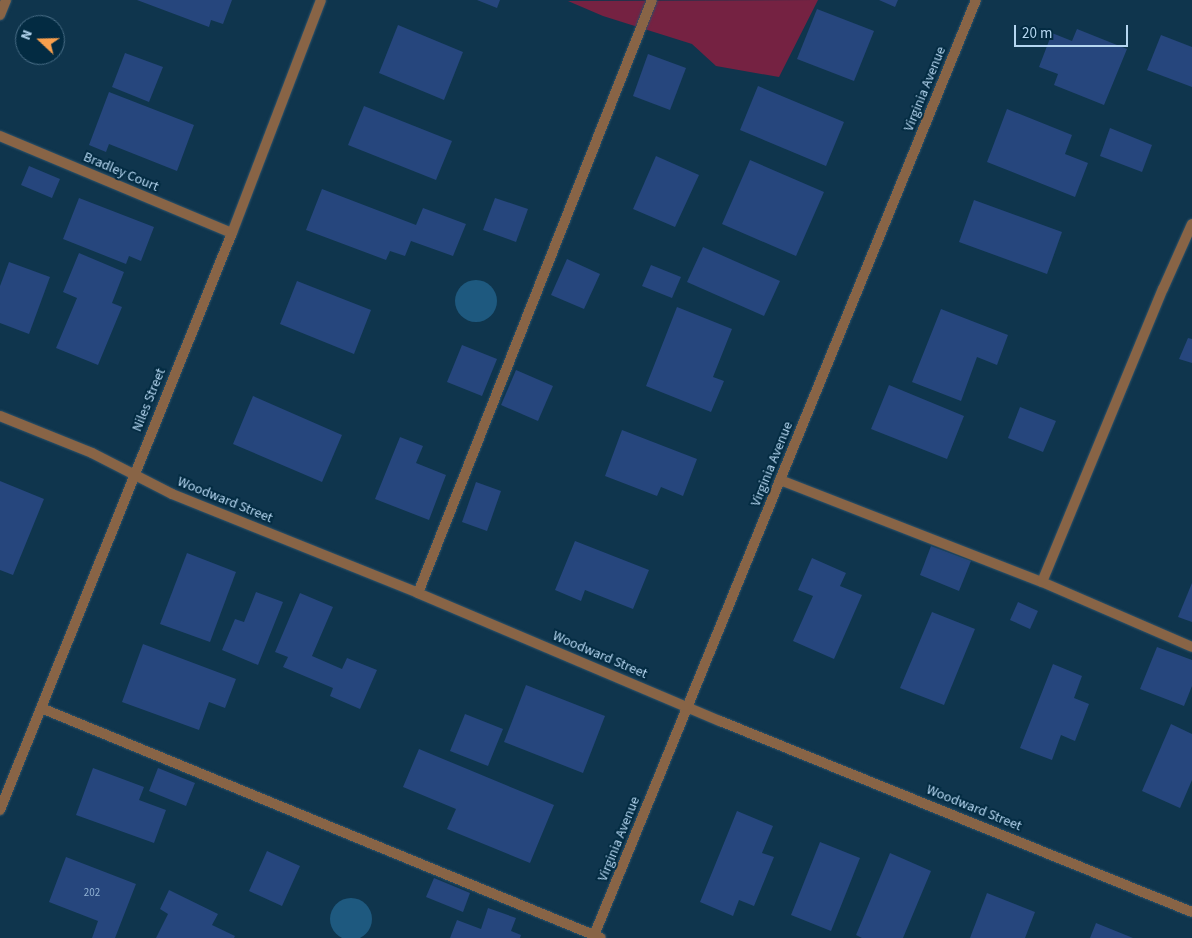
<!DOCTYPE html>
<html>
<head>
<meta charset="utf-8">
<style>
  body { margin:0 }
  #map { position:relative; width:1192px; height:938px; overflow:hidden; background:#0f354d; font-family:"Source Sans 3",sans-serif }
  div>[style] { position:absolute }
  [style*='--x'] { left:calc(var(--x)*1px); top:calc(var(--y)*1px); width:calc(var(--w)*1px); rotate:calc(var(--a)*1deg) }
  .green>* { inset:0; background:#752242 }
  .water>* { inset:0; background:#1e597f }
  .round { border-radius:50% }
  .building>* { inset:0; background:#26467d }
  .roads { filter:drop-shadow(0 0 1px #2d526a) drop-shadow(0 0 1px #2d526a) }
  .service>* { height:10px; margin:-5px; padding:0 5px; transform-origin:5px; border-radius:5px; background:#886446 }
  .minor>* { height:10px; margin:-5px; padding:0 5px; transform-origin:5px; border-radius:5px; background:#886446 }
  span { translate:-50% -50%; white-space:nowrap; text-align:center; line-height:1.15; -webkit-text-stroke:4px #032b42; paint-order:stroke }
  .number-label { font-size:11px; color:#91b2d3 }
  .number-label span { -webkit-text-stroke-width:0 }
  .street-label { font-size:14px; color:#b5d6f0 }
  .north { position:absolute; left:15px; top:15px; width:50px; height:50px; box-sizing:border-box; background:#032b42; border:1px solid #4a6f88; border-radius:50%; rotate:291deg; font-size:14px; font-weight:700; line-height:20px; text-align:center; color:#b5d6f0 }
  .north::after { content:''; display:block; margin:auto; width:18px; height:22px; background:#f9a04d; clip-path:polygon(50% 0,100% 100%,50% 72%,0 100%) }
  .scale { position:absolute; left:1014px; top:25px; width:114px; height:22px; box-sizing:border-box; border:2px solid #b5d6f0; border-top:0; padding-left:6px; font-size:15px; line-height:18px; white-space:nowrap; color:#b5d6f0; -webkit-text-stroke:4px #032b42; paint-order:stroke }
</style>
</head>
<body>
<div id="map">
  <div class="green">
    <i style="clip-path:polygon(818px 0,779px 77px,716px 66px,692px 44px,603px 16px,568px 1px)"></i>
  </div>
  <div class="water">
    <i class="round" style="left:455px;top:280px;width:42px;height:42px"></i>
    <i class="round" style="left:330px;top:898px;width:42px;height:42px"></i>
  </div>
  <div class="building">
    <i style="clip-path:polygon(137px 0,232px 0,223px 24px,211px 20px,209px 27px)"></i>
    <i style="clip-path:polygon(477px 0,500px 0,497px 8px)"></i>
    <i style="clip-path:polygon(879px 0,898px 0,895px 7px)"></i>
    <i style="clip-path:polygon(817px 9px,874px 31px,854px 81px,797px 59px)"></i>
    <i style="clip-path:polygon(398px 25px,463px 52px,444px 100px,379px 73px)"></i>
    <i style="clip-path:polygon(1077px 29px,1127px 49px,1104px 105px,1054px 85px,1058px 74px,1039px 67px,1052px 33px,1072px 41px)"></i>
    <i style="clip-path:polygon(1161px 35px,1192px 47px,1192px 87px,1147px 70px)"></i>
    <i style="clip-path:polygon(125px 53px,163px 67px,149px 102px,112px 87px)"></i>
    <i style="clip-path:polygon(648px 54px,686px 68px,670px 110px,633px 96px)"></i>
    <i style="clip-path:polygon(758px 86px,844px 122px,826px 166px,740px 130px)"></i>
    <i style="clip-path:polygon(109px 92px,194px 125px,177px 171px,109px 144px,106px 152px,89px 145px)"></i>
    <i style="clip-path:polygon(364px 106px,452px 141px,436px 180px,348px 145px)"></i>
    <i style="clip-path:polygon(1007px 109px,1072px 135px,1065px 154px,1088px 163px,1075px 197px,987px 162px)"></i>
    <i style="clip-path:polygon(1110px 128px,1152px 145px,1142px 172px,1100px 156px)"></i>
    <i style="clip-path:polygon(656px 156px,699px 175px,675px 227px,633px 209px)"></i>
    <i style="clip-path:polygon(750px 160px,824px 192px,796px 256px,722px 224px)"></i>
    <i style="clip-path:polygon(29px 166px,60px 179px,52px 198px,21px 185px)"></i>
    <i style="clip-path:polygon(322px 189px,416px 225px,423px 208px,466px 224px,453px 256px,411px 241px,405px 256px,390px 251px,386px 260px,306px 230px)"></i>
    <i style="clip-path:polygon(79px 198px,154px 227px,141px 261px,129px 256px,126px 264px,63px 239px)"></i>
    <i style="clip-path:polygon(495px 198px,528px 209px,516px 242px,483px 230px)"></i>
    <i style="clip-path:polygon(974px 200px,1062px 232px,1047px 274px,959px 242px)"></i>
    <i style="clip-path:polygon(703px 247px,780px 281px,764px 316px,687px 282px)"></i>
    <i style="clip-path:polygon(79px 253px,124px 272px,112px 303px,122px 307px,98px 365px,56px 348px,77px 298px,63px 292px)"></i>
    <i style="clip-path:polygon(567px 259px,600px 274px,584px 309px,551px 295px)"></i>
    <i style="clip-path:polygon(9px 262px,50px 277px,29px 334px,0 323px,0 286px)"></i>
    <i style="clip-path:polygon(651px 265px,681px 277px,672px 298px,642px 286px)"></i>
    <i style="clip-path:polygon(297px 281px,371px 310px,354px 354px,280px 324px)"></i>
    <i style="clip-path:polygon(677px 307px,732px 329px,713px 377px,724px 381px,711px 412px,646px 386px)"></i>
    <i style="clip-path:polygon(941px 309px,1008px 335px,997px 365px,977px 357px,961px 401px,912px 382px)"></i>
    <i style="clip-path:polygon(1188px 338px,1192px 339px,1192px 363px,1179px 359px)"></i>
    <i style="clip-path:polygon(462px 345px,497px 359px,482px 396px,447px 382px)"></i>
    <i style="clip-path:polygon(516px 370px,553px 386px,538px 421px,501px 405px)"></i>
    <i style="clip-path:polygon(889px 385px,964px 416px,947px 459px,871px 429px)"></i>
    <i style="clip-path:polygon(253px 396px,342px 435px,322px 482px,233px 444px)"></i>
    <i style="clip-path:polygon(1020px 407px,1056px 421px,1043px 452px,1008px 438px)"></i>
    <i style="clip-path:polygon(622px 430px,697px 459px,683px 496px,661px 487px,657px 496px,605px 476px)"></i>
    <i style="clip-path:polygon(400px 437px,423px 446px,416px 463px,446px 475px,429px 520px,375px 499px)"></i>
    <i style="clip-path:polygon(0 481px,44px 499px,13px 575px,0 570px)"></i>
    <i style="clip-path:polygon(476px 482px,501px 491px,487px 531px,462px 522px)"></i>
    <i style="clip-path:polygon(575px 541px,649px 570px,633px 609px,585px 590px,581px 601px,555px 590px)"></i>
    <i style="clip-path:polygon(931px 546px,971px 561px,959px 591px,920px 575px)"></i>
    <i style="clip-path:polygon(187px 553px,236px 572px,210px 642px,160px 624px)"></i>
    <i style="clip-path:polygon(812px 558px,846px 573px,840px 586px,862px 595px,834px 659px,793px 641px,813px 596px,798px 590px)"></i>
    <i style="clip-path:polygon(1192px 583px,1192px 622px,1178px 617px)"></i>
    <i style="clip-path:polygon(256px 592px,283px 602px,258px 665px,222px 650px,235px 619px,244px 622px)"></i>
    <i style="clip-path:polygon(300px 593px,333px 607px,312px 656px,342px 669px,347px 658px,377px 670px,360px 709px,330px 696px,333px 688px,283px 667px,288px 657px,275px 652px)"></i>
    <i style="clip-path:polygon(1018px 602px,1038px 611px,1030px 629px,1010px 620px)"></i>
    <i style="clip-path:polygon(932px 612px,975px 629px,944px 705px,900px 688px)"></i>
    <i style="clip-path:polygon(143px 644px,236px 679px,225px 708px,209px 702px,199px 730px,122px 702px)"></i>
    <i style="clip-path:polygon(1157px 647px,1192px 660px,1192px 686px,1184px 706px,1140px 689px)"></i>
    <i style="clip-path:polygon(1053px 664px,1082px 676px,1074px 698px,1089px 704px,1075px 741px,1061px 735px,1052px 760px,1020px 748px)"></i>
    <i style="clip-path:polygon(526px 685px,605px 716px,583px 773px,504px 742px)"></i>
    <i style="clip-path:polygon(465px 714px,503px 729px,488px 766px,450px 751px)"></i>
    <i style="clip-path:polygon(1171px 724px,1192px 734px,1192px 780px,1180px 808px,1142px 791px)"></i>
    <i style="clip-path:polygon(419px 749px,554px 805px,530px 863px,447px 829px,456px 809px,403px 787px)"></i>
    <i style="clip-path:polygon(93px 768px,144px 787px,139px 800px,166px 810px,154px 843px,76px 815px)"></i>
    <i style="clip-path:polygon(158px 768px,195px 783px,186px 806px,149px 791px)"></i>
    <i style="clip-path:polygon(737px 811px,773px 826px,762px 853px,774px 857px,754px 906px,739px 900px,733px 916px,700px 902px)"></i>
    <i style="clip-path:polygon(820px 842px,860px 858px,831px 931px,791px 915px)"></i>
    <i style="clip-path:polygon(267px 851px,300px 866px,282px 906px,249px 891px)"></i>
    <i style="clip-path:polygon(890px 853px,931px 871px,903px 938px,862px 938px,856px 935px)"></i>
    <i style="clip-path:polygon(66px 857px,136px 884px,115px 938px,92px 938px,98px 921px,49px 902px)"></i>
    <i style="clip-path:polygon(434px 878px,470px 893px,463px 912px,426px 897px)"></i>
    <i style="clip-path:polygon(169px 890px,218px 914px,212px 925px,235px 936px,234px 938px,156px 938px,168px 914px,160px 909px)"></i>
    <i style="clip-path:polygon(987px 893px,1035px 912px,1025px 938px,970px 938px)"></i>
    <i style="clip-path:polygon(488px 908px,516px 918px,511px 931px,521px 935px,520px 938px,450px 938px,457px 920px,481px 929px)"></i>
    <i style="clip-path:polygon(1096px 923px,1133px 938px,1090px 938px)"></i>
  </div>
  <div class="roads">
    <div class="service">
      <i style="--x:0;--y:15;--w:16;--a:-68"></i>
      <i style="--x:780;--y:480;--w:281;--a:21.3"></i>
      <i style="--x:1042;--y:582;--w:163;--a:23.4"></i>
      <i style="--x:1042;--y:582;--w:317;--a:-67.6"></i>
      <i style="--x:1163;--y:289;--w:71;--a:-66"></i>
      <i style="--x:418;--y:593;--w:637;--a:-68.47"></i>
      <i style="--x:41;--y:708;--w:605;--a:22.33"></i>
    </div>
    <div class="minor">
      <i style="--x:0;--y:136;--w:251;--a:22.7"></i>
      <i style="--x:0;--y:416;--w:99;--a:21.9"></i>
      <i style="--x:92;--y:453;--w:90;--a:27.1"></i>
      <i style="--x:172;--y:494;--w:265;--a:21.9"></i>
      <i style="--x:418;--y:593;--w:328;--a:23"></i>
      <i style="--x:720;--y:721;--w:509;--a:22.03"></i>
      <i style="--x:0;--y:810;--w:622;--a:-68.1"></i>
      <i style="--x:232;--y:233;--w:249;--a:-69.1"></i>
      <i style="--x:593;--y:938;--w:1013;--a:-67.79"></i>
    </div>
  </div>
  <div class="number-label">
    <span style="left:92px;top:893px">202</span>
  </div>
  <div class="street-label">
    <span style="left:925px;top:89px;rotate:-68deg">Virginia Avenue</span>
    <span style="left:121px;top:172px;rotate:23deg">Bradley Court</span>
    <span style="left:149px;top:400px;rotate:-68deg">Niles Street</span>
    <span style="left:772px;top:464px;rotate:-68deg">Virginia Avenue</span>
    <span style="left:225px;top:500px;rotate:22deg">Woodward Street</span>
    <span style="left:600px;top:655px;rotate:23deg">Woodward Street</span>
    <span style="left:974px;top:808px;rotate:22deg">Woodward Street</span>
    <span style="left:619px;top:839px;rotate:-68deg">Virginia Avenue</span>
  </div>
  <div class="north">N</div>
  <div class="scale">20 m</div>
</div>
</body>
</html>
